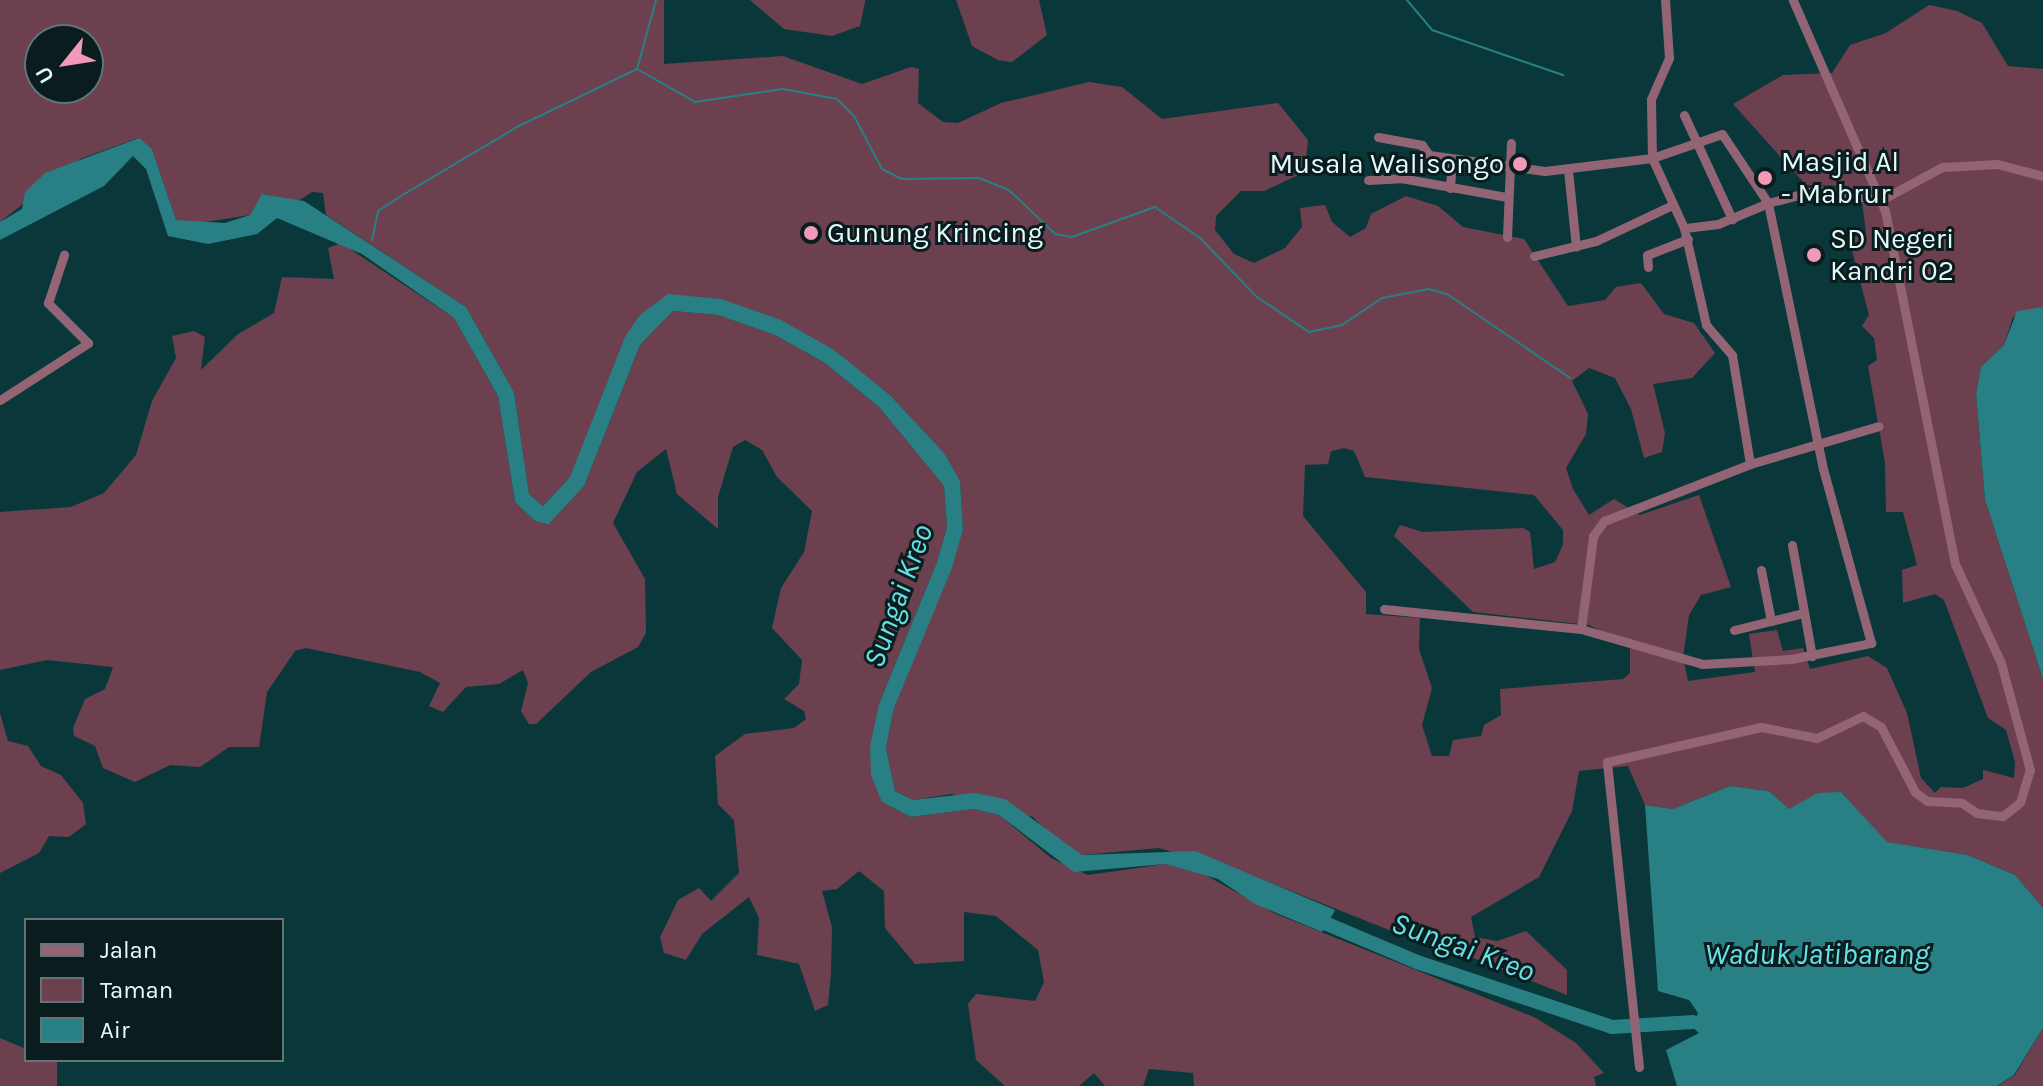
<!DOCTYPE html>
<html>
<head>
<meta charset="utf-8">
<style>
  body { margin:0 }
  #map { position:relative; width:2043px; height:1086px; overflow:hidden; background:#0a383a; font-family:Karla,sans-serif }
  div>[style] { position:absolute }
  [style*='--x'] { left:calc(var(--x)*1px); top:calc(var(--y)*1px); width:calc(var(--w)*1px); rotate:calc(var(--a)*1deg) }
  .green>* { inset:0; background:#6d404f }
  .water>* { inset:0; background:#287f84 }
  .stream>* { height:2px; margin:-1px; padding:0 1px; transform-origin:1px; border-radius:1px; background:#287f84 }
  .river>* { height:14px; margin:-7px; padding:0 7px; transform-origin:7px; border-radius:7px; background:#287f84 }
  .street>* { height:9px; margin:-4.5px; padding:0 4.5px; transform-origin:4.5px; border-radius:4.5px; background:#936574 }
  .dots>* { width:22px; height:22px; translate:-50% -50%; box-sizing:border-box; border:4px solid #0a1c1d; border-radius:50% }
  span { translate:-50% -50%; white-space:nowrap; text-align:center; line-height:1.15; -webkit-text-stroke:6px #0a1c1d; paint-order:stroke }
  .poi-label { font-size:28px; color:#e3fafb }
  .left { translate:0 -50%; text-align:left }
  .right { translate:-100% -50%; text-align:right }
  .water-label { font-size:30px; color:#65e1e7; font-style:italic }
  .legend { position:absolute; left:24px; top:918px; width:260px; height:144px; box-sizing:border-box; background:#0a1c1d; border:2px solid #617576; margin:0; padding:10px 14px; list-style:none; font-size:24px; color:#e3fafb }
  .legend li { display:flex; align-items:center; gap:16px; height:40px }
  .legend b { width:40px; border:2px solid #617576 }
  .north { position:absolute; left:24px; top:24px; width:80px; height:80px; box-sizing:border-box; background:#0a1c1d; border:2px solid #617576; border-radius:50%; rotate:240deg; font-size:22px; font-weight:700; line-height:32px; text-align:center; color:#e3fafb }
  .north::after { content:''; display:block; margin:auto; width:28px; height:36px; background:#f09ab7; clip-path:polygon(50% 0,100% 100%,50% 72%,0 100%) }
</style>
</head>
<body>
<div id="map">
  <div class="green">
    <i style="clip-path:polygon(evenodd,0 0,664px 0,664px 64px,783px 56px,862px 84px,911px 67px,919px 69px,918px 103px,943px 122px,958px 123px,1001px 103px,1089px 82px,1122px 87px,1162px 119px,1278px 103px,1308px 140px,1305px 172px,1264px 191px,1241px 191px,1216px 216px,1215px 230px,1234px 254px,1254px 263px,1285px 248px,1302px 227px,1300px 208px,1325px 205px,1332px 222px,1350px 237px,1366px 228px,1371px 214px,1406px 196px,1438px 206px,1463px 227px,1524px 239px,1568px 306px,1605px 300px,1616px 287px,1641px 283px,1664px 314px,1694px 323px,1715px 353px,1692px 378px,1653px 384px,1665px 433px,1662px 452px,1644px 458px,1631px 409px,1615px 378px,1589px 368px,1572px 381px,1588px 414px,1586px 434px,1566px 468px,1573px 489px,1589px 515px,1614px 499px,1640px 515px,1699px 495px,1731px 587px,1701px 595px,1689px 615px,1683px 657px,1688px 681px,1755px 672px,1749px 634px,1777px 630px,1783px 651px,1803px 648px,1810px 669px,1868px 656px,1887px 668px,1907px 713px,1921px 778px,1935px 793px,1941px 787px,1963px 788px,1983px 779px,1983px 770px,2014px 778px,2015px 762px,2006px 730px,1988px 718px,1944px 600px,1935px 594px,1903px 603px,1902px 570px,1917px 565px,1903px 512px,1886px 512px,1885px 463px,1868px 366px,1877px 360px,1874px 338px,1862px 326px,1869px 315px,1849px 239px,1866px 233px,1862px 201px,1848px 186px,1806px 185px,1733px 104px,1783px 75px,1832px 73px,1850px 45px,1886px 33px,1929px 5px,1957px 11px,1982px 23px,2008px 66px,2043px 69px,2043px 307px,2013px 317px,2004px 345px,1981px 367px,1976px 394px,1985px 500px,2043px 679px,2043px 908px,2015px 875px,1968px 855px,1886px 842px,1841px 792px,1789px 809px,1769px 791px,1730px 786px,1673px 809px,1645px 805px,1628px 766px,1579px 771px,1572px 811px,1539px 877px,1471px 917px,1475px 937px,1497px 941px,1526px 931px,1567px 970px,1567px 995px,1438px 944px,1432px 932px,1411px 921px,1404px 936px,1254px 876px,1159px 848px,1082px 855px,1060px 845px,1033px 817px,952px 794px,913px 800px,895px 791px,886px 748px,894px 708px,963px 529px,960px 481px,945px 454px,890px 395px,833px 350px,721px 299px,639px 316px,570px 477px,543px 506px,529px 494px,514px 392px,466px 307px,326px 215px,323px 193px,312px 192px,298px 201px,263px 194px,250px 215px,186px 225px,176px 220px,152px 149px,138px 138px,80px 159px,0 222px,0 0,40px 40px,88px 40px,88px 88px,40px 88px,40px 40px,0 0,1344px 448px,1354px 451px,1365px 477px,1534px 495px,1563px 530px,1563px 545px,1555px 562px,1534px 569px,1530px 532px,1523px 528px,1423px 532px,1400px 525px,1394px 536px,1473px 612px,1589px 625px,1630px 644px,1630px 673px,1623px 679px,1500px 689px,1501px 715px,1484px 725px,1481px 736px,1453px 740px,1449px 756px,1432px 756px,1422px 725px,1432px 688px,1419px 649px,1420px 618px,1366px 614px,1366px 592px,1303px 516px,1305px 465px,1328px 464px,1331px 451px,1344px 448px)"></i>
    <i style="clip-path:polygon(750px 0,865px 0,865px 2px,860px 26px,832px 36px,784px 29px)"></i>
    <i style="clip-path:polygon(956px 0,1039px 0,1047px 35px,1012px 62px,998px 60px,972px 46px)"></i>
    <i style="clip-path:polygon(341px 243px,454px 318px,498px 396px,515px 502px,535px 521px,550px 523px,584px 486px,640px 345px,673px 311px,718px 315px,775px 335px,825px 363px,879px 407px,944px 486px,947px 527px,937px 562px,879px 704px,882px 802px,911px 817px,973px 809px,999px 815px,1051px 858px,1088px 875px,1166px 864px,1198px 871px,1276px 914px,1536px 1018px,1576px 1043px,1604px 1073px,1594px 1077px,1596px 1086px,1194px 1086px,1193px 1073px,1149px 1069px,1143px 1086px,1105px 1086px,1094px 1073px,1079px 1086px,1005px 1086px,976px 1060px,968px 1004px,976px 994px,1035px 1001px,1044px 982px,1038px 950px,996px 916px,964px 912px,964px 961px,915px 964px,885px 928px,884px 891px,859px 871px,837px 889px,822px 891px,832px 927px,831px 973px,828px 1005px,815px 1011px,799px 964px,757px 955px,759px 918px,749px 897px,702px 934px,686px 960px,664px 953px,660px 937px,678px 900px,699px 888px,711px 901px,739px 873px,734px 820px,718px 804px,715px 756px,745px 734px,794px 728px,806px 719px,804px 711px,784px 699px,799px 684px,802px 660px,772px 628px,781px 588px,804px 552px,812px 511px,777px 477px,762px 450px,745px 440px,733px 447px,718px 497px,718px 529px,677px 494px,666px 449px,637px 472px,613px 523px,645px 579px,646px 633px,638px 647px,591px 672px,536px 724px,529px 724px,521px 711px,528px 683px,523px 670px,499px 684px,466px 687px,443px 712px,429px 706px,440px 683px,420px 672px,306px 648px,295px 651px,267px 692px,259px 747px,229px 747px,200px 767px,170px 765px,135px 782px,103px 768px,95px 746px,74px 736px,73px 728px,85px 699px,105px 689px,113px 667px,47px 660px,0 670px,0 512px,71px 507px,104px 493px,136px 455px,152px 401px,176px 358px,172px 336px,194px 331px,205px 337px,201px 370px,238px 334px,274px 313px,282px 277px,334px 279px,328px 248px)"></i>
    <i style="clip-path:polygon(0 713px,8px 741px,28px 746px,41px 766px,61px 775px,83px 803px,86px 824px,69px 837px,49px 836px,39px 853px,0 873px)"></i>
    <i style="clip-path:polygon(2043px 1028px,2043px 1086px,1998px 1086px,2015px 1075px)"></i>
    <i style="clip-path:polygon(0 1038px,26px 1049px,26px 1060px,57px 1060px,57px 1086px,0 1086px)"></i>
  </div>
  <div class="water">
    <i style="clip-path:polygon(139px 138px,152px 149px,176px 220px,225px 223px,250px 215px,262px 194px,304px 201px,466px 307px,514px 392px,529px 494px,543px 506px,570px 477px,625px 337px,639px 316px,668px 294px,721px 299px,781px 320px,834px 350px,890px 395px,945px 454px,960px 481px,963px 529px,952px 568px,894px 708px,886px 748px,895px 791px,913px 800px,974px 793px,1005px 799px,1082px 855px,1195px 851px,1335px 910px,1328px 923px,1322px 932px,1255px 904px,1218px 879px,1166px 864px,1074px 872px,999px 815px,973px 809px,911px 817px,882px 802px,871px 775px,870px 747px,879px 704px,937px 562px,947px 527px,944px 486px,879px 407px,825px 363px,775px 335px,718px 315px,673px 311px,640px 345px,584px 486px,549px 524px,535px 521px,515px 502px,498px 396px,454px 318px,362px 254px,277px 218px,257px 234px,208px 244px,168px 236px,146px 169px,133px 156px,104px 186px,0 240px,0 222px,22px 209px,25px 192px,45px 173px)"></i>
    <i style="clip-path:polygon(2043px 307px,2043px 679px,1985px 500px,1976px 394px,1981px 367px,2004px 345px,2017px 311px)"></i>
    <i style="clip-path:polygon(1730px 786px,1769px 791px,1789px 809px,1818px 793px,1841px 792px,1887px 842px,1968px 855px,2015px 875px,2043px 908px,2043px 1028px,2014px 1075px,1997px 1086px,1677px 1086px,1666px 1050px,1699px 1033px,1692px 1027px,1698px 1013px,1689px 1000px,1658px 991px,1645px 805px,1673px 809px)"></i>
  </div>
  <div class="stream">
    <i style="--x:1407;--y:0;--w:39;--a:50"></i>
    <i style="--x:1432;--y:30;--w:139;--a:19"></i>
    <i style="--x:637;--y:69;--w:67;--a:29.6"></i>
    <i style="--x:695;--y:102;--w:89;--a:-8.4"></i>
    <i style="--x:783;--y:89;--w:55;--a:10.5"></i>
    <i style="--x:837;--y:99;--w:24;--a:45"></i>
    <i style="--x:854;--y:116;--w:60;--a:62.2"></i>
    <i style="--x:882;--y:169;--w:22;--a:27"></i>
    <i style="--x:902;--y:179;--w:77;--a:-0.7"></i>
    <i style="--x:979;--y:178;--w:32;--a:22"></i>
    <i style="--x:1009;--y:190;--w:64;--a:43.7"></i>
    <i style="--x:1055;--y:234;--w:17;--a:10"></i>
    <i style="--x:1072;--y:237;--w:88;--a:-19.9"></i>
    <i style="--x:1155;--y:207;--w:55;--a:34.6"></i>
    <i style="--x:1200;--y:238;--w:82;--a:46"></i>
    <i style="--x:1257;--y:297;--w:63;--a:33.9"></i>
    <i style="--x:1309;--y:332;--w:34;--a:-12"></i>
    <i style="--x:1342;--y:325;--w:48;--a:-34"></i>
    <i style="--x:1382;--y:298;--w:48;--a:-10.8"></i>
    <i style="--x:1429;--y:289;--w:19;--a:16"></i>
    <i style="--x:1447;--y:294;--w:149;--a:34.3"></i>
    <i style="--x:372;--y:240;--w:30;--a:-78"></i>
    <i style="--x:378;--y:211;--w:33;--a:-33"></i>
    <i style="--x:406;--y:193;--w:131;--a:-30.7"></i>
    <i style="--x:519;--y:126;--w:131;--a:-25.8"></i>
    <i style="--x:637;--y:69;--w:72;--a:-74.6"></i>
  </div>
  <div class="river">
    <i style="--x:1313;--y:918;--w:113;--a:22.9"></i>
    <i style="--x:1417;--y:962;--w:206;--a:18.4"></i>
    <i style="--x:1612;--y:1027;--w:81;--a:-3.5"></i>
  </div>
  <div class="street">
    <i style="--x:1684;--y:115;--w:115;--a:65.2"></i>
    <i style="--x:1378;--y:137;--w:45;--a:10.3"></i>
    <i style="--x:1422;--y:145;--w:12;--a:55"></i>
    <i style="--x:1429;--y:155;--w:117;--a:7.9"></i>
    <i style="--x:1545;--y:171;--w:108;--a:-6.9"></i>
    <i style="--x:1652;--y:158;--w:74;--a:-18.9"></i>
    <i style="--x:1722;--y:134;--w:83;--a:56.3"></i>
    <i style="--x:1768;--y:203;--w:51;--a:-14.9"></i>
    <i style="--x:1817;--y:190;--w:65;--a:8.9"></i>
    <i style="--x:1568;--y:170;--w:77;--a:84.1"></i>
    <i style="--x:1368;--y:180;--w:33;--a:-3"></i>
    <i style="--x:1401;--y:178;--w:108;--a:10.2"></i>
    <i style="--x:1450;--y:188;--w:29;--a:-86"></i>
    <i style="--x:1881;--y:200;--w:69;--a:-28.4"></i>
    <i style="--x:1942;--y:167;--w:55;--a:-3.1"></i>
    <i style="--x:1997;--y:164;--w:48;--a:14.6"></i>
    <i style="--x:1684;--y:228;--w:99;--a:77.2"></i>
    <i style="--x:1706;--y:325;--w:40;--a:49"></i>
    <i style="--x:1732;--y:355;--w:110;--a:80.6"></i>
    <i style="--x:1507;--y:237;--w:94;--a:-87.6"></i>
    <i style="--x:1534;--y:256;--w:64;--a:-13.6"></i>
    <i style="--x:1596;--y:241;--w:82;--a:-25.3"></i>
    <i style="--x:1648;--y:267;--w:12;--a:-95"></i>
    <i style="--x:1647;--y:255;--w:44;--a:-21.3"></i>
    <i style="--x:0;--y:400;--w:105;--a:-32.9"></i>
    <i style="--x:88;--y:343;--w:57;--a:-135"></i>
    <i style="--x:48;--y:303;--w:51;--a:-71.6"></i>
    <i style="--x:1792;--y:545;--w:113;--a:79.8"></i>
    <i style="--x:1761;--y:570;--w:52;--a:78.9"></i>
    <i style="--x:1384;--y:609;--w:198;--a:5.8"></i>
    <i style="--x:1581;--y:629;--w:126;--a:16.1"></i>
    <i style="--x:1702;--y:664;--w:89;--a:-3.2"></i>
    <i style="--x:1791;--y:659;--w:82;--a:-11.3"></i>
    <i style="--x:1871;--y:643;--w:180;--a:-105.4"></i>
    <i style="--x:1823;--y:469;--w:272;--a:-101.7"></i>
    <i style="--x:1768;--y:203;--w:54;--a:157.2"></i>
    <i style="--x:1718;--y:224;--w:34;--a:173"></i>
    <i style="--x:1684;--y:228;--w:77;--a:-114.6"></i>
    <i style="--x:1652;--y:158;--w:59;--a:-91"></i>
    <i style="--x:1651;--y:99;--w:45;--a:-66.3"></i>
    <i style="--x:1669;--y:58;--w:58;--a:-93.9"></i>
    <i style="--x:1581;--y:629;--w:94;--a:-82.6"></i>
    <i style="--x:1593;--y:536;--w:19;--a:-54"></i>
    <i style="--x:1604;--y:521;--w:157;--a:-21.3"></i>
    <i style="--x:1750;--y:464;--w:134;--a:-16.4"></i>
    <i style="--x:1734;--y:630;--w:72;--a:-13.7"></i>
    <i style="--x:1639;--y:1067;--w:307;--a:-96"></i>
    <i style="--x:1607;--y:762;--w:158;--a:-12.8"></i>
    <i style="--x:1761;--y:727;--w:57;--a:11.1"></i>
    <i style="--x:1817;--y:738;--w:51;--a:-25.6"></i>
    <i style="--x:1863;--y:716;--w:21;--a:31"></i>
    <i style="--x:1881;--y:727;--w:73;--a:62.4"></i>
    <i style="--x:1915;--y:792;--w:15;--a:37"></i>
    <i style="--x:1927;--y:801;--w:35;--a:3"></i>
    <i style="--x:1962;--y:803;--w:18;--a:34"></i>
    <i style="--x:1977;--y:813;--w:26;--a:7"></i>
    <i style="--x:2003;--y:816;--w:22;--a:-39"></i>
    <i style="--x:2020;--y:802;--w:34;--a:-73"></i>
    <i style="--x:2030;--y:770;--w:111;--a:-105.2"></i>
    <i style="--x:2001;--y:663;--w:109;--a:-114.9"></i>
    <i style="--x:1955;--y:564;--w:360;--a:-101.2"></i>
    <i style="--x:1885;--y:211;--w:230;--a:-113.6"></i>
  </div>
  <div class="dots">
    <i style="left:1520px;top:164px;background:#f09ab7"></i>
    <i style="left:1765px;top:178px;background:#f09ab7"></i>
    <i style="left:811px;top:233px;background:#f09ab7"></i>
    <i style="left:1814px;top:255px;background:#f09ab7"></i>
  </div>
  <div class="poi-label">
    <span class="left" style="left:1781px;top:178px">Masjid Al<br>- Mabrur</span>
    <span class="right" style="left:1504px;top:164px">Musala Walisongo</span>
    <span class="left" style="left:827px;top:233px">Gunung Krincing</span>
    <span class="left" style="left:1830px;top:255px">SD Negeri<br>Kandri 02</span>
  </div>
  <div class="water-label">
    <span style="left:898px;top:596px;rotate:-70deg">Sungai Kreo</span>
    <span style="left:1463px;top:947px;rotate:20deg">Sungai Kreo</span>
    <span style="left:1817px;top:954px">Waduk Jatibarang</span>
  </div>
  <ul class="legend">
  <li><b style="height:10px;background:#936574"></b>Jalan</li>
  <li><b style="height:22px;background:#6d404f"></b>Taman</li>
  <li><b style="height:22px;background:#287f84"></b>Air</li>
  </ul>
  <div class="north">U</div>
</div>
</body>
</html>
